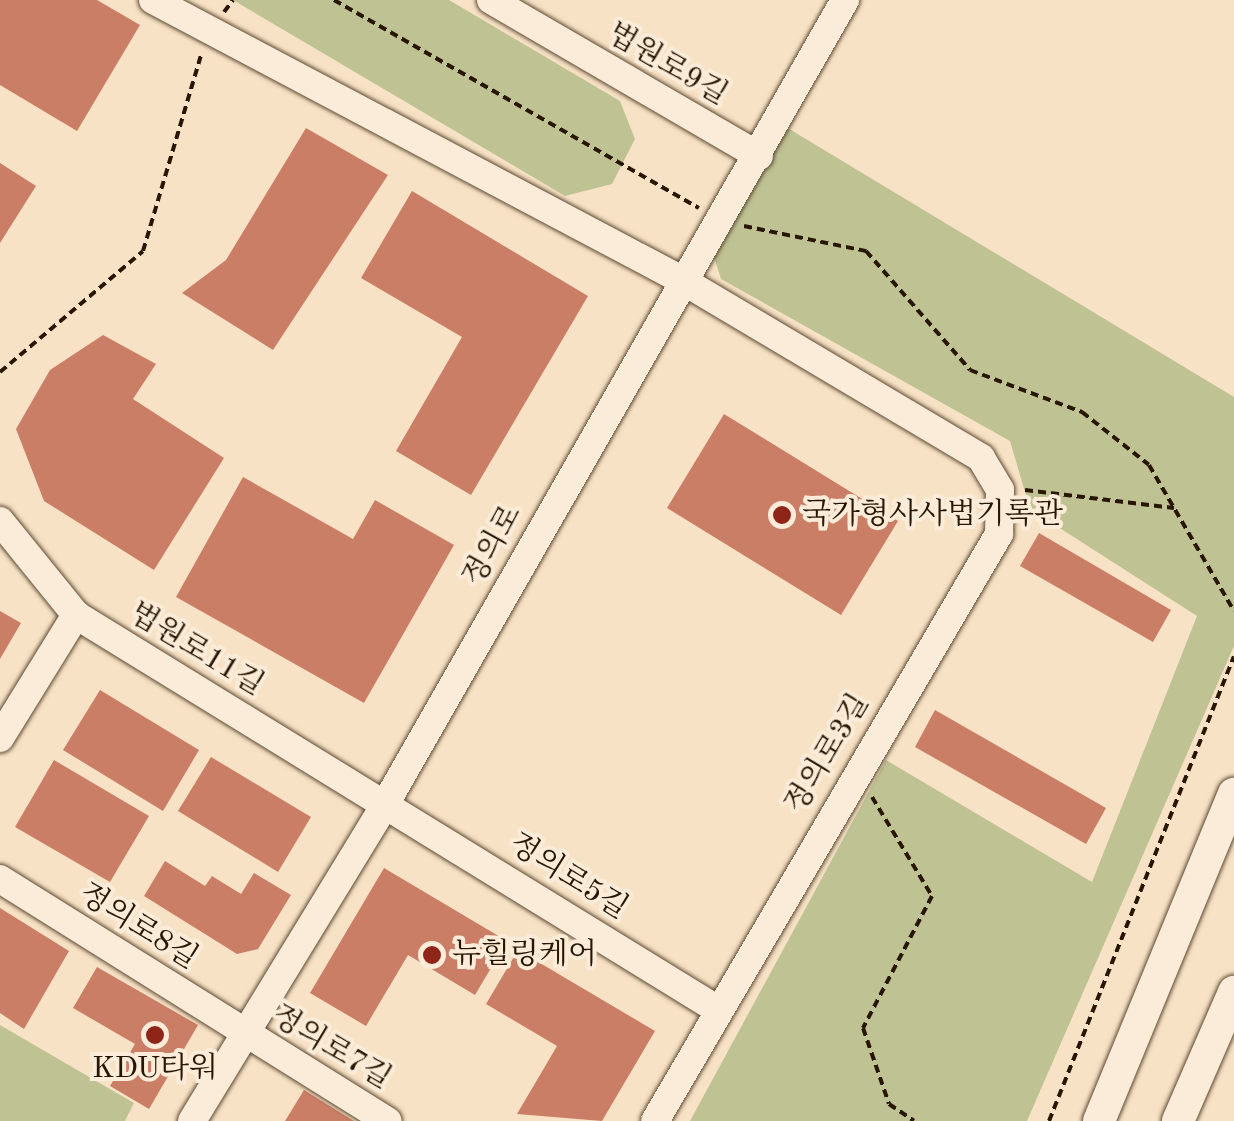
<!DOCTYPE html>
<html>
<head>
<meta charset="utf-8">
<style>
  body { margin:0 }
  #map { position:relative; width:1234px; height:1121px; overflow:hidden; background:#f8e2c5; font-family:"Old Standard TT","Noto Serif KR",serif }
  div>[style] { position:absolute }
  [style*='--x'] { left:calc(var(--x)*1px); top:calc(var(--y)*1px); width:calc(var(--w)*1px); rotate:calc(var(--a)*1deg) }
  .green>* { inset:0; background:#bfc394 }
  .building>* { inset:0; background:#cb7e66 }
  .path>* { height:4px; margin-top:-2px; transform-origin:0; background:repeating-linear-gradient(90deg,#281601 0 8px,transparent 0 13px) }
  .roads { filter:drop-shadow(0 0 2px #5c4932) drop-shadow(0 0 2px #5c4932) }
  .minor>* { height:28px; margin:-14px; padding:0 14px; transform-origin:14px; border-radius:14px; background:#faecd9 }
  .tertiary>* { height:32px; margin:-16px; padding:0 16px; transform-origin:16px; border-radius:16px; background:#faecd9 }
  .dots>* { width:28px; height:28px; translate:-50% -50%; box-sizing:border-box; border:5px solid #faecd9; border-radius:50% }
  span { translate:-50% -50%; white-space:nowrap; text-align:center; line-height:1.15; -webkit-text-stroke:8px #faecd9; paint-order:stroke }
  .street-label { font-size:30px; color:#281601 }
  .poi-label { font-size:30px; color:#281601 }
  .left { translate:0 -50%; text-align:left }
</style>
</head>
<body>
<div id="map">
  <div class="green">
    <i style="clip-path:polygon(233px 0,449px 0,620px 101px,635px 139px,612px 184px,565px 196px)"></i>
    <i style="clip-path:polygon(781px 124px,1234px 397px,1234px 646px,1027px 1121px,690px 1121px,886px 760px,1092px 882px,1197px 616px,1030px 509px,1010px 441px,721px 279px,710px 244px)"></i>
    <i style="clip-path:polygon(0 1025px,134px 1103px,125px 1121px,0 1121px)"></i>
  </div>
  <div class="building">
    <i style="clip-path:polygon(0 0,97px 0,140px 25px,77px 131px,0 85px)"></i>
    <i style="clip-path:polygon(306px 128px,388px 175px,273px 350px,182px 293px,226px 260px)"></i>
    <i style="clip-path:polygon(0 163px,36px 186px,0 243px)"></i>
    <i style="clip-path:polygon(412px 191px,588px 296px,471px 495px,396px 451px,462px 337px,361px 278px)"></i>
    <i style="clip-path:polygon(103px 335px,156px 364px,133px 399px,224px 458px,154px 570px,44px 501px,16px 429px,50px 370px)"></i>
    <i style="clip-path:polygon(724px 414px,898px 521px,841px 615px,667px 508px)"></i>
    <i style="clip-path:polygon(243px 477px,353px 539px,375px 500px,454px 545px,364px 703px,176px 597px)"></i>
    <i style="clip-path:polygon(1039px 533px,1171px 610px,1153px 642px,1020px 566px)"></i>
    <i style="clip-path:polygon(0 611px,21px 623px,0 659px)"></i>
    <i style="clip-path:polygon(100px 690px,199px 750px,163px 811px,63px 750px)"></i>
    <i style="clip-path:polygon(935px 710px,1106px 808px,1086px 844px,915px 747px)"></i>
    <i style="clip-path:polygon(211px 757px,311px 817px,278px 872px,178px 811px)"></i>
    <i style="clip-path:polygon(54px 760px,149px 816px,110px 882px,15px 827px)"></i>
    <i style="clip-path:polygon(165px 861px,205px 886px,212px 876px,241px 894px,254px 873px,291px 895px,258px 949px,237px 954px,144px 896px)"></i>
    <i style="clip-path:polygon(384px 868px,507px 941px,475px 995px,408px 955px,366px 1026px,310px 993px)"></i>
    <i style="clip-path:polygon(0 908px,69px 951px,24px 1029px,0 1013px)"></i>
    <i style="clip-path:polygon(518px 950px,655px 1031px,602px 1121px,517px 1114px,557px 1046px,486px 1004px)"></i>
    <i style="clip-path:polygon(97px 967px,198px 1025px,149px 1109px,110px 1086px,135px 1044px,73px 1008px)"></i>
    <i style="clip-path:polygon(304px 1090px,354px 1121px,285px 1121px)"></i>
  </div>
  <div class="path">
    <i style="--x:334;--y:0;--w:420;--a:29.7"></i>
    <i style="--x:224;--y:12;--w:15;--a:-53"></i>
    <i style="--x:744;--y:226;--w:125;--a:11.6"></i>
    <i style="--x:866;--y:251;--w:158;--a:48.8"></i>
    <i style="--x:970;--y:370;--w:120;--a:20.6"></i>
    <i style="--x:1082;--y:412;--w:85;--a:38.3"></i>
    <i style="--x:1149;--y:465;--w:169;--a:59.8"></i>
    <i style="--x:0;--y:372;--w:187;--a:-40.2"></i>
    <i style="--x:143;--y:251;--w:204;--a:-73.5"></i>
    <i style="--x:1025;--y:490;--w:150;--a:6.9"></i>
    <i style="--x:872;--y:797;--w:116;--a:58.8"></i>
    <i style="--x:932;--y:896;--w:149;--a:117.6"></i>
    <i style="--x:863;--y:1028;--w:80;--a:71.1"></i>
    <i style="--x:889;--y:1104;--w:30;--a:34"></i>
    <i style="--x:1049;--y:1121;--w:500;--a:-68.3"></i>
  </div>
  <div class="roads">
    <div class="minor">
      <i style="--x:153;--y:0;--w:596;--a:27.9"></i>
      <i style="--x:680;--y:279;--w:350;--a:30.7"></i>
      <i style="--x:981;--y:458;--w:37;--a:59"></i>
      <i style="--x:1000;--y:490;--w:44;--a:91.3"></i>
      <i style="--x:999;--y:534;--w:680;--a:120.37"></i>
      <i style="--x:491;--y:0;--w:310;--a:30.2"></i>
      <i style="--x:0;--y:521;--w:121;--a:51"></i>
      <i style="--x:76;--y:615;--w:750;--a:31.59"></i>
      <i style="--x:0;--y:738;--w:145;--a:-58.3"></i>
      <i style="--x:0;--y:879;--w:457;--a:32"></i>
      <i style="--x:192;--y:1121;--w:375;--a:-58.6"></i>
      <i style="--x:387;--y:801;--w:923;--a:-60.24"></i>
    </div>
    <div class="tertiary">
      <i style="--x:1099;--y:1121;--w:354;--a:-67.6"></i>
      <i style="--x:1178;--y:1121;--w:141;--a:-66.5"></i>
    </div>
  </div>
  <div class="dots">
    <i style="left:782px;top:515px;background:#8f2418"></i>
    <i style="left:432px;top:955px;background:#8f2418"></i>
    <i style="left:155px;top:1035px;background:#8f2418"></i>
  </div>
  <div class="street-label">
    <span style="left:667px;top:65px;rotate:30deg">법원로9길</span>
    <span style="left:493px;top:546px;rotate:-61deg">정의로</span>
    <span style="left:196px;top:650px;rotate:31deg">법원로11길</span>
    <span style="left:828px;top:754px;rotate:-59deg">정의로3길</span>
    <span style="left:568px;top:877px;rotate:32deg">정의로5길</span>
    <span style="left:138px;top:927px;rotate:32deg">정의로8길</span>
    <span style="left:331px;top:1048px;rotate:31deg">정의로7길</span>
  </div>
  <div class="poi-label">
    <span class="left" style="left:802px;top:515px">국가형사사법기록관</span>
    <span class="left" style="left:452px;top:955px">뉴힐링케어</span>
    <span style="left:155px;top:1069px">KDU타워</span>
  </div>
</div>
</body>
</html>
